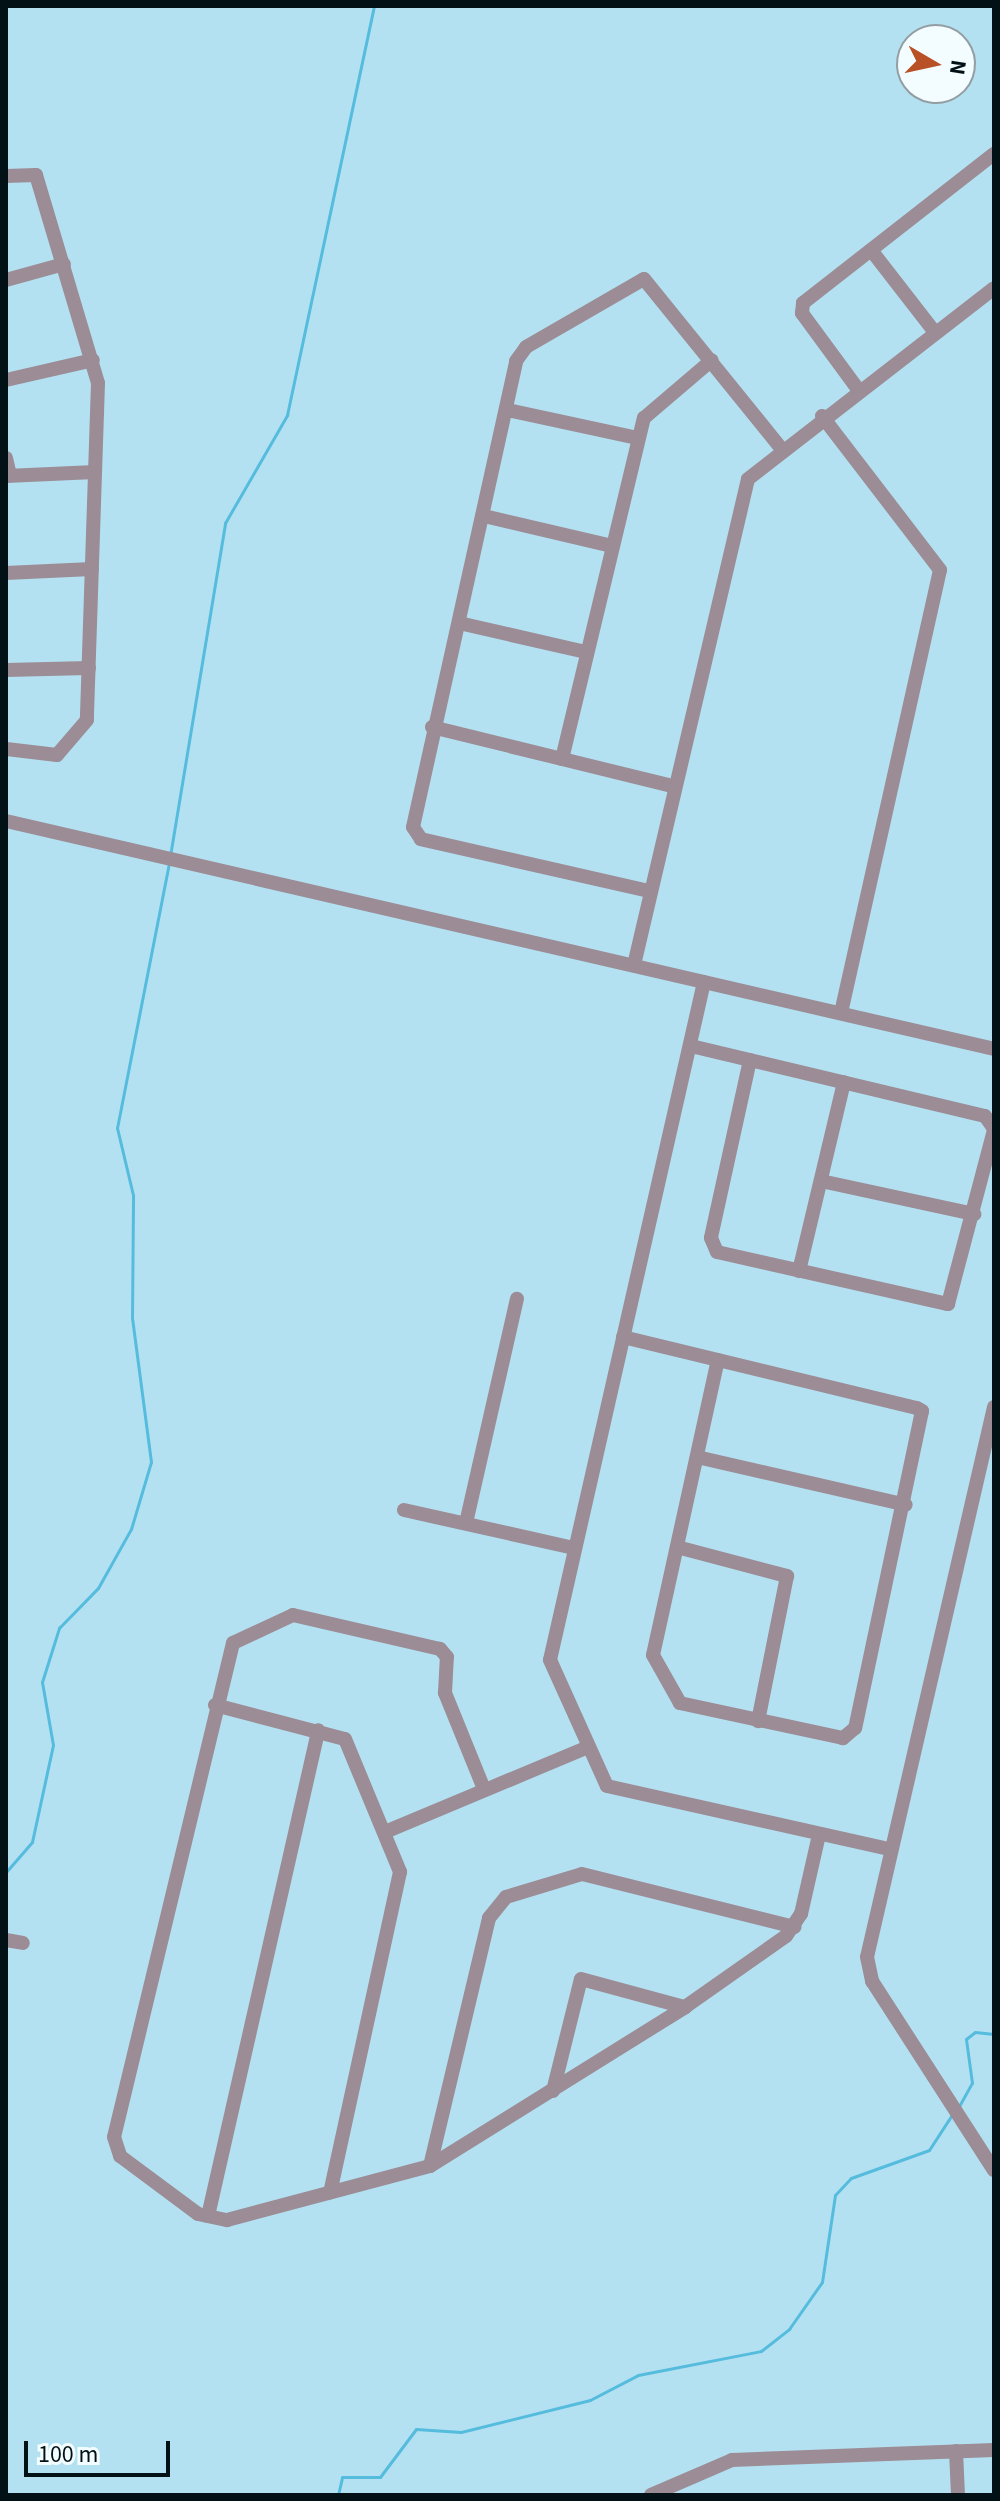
<!DOCTYPE html>
<html>
<head>
<meta charset="utf-8">
<style>
  body { margin:0 }
  #map { position:relative; width:1000px; height:2501px; overflow:hidden; background:#b4e1f2; font-family:"Source Sans 3",sans-serif }
  div>[style] { position:absolute }
  [style*='--x'] { left:calc(var(--x)*1px); top:calc(var(--y)*1px); width:calc(var(--w)*1px); rotate:calc(var(--a)*1deg) }
  .stream>* { height:3px; margin:-1.5px; padding:0 1.5px; transform-origin:1.5px; border-radius:1.5px; background:#55bcdd }
  .minor>* { height:14px; margin:-7px; padding:0 7px; transform-origin:7px; border-radius:7px; background:#9c8c95 }
  span { translate:-50% -50%; white-space:nowrap; text-align:center; line-height:1.15; -webkit-text-stroke:7px #f3fcff; paint-order:stroke }
  .frame { position:absolute; inset:0; border:8px solid #021116; pointer-events:none }
  .north { position:absolute; left:896px; top:24px; width:80px; height:80px; box-sizing:border-box; background:#f3fcff; border:2px solid #939ea2; border-radius:50%; rotate:99deg; font-size:22px; font-weight:700; line-height:32px; text-align:center; color:#021116 }
  .north::after { content:''; display:block; margin:auto; width:28px; height:36px; background:#b85226; clip-path:polygon(50% 0,100% 100%,50% 72%,0 100%) }
  .scale { position:absolute; left:24px; top:2441px; width:146px; height:36px; box-sizing:border-box; border:4px solid #021116; border-top:0; padding-left:10px; font-size:24px; line-height:28px; white-space:nowrap; color:#021116; -webkit-text-stroke:6px #f3fcff; paint-order:stroke }
</style>
</head>
<body>
<div id="map">
  <div class="stream">
    <i style="--x:170;--y:856;--w:338;--a:-80.6"></i>
    <i style="--x:225;--y:523;--w:125;--a:-60.1"></i>
    <i style="--x:287;--y:415;--w:418;--a:-78"></i>
    <i style="--x:6;--y:1872;--w:40;--a:-49"></i>
    <i style="--x:32;--y:1842;--w:99;--a:-77.8"></i>
    <i style="--x:53;--y:1745;--w:64;--a:-99.9"></i>
    <i style="--x:42;--y:1682;--w:57;--a:-72.5"></i>
    <i style="--x:59;--y:1628;--w:56;--a:-45.7"></i>
    <i style="--x:98;--y:1588;--w:68;--a:-60.8"></i>
    <i style="--x:131;--y:1529;--w:70;--a:-73.4"></i>
    <i style="--x:151;--y:1462;--w:145;--a:-97.5"></i>
    <i style="--x:132;--y:1318;--w:123;--a:-89.5"></i>
    <i style="--x:133;--y:1195;--w:69;--a:-103.4"></i>
    <i style="--x:117;--y:1128;--w:270;--a:-78.9"></i>
    <i style="--x:958;--y:2108;--w:29;--a:-61"></i>
    <i style="--x:972;--y:2083;--w:44;--a:-97.8"></i>
    <i style="--x:966;--y:2039;--w:11;--a:-38"></i>
    <i style="--x:975;--y:2032;--w:19;--a:6"></i>
    <i style="--x:338;--y:2495;--w:18;--a:-77"></i>
    <i style="--x:342;--y:2477;--w:38;--a:0"></i>
    <i style="--x:380;--y:2477;--w:60;--a:-53.1"></i>
    <i style="--x:416;--y:2429;--w:45;--a:3.8"></i>
    <i style="--x:461;--y:2432;--w:133;--a:-13.9"></i>
    <i style="--x:590;--y:2400;--w:54;--a:-27.5"></i>
    <i style="--x:638;--y:2375;--w:125;--a:-11"></i>
    <i style="--x:761;--y:2351;--w:36;--a:-38"></i>
    <i style="--x:789;--y:2329;--w:57;--a:-54.9"></i>
    <i style="--x:822;--y:2282;--w:88;--a:-81.5"></i>
    <i style="--x:835;--y:2195;--w:23;--a:-47"></i>
    <i style="--x:851;--y:2178;--w:83;--a:-19.7"></i>
    <i style="--x:929;--y:2150;--w:44;--a:-57"></i>
  </div>
  <div class="minor">
    <i style="--x:6;--y:176;--w:30;--a:-2"></i>
    <i style="--x:36;--y:175;--w:217;--a:73.4"></i>
    <i style="--x:98;--y:383;--w:337;--a:91.9"></i>
    <i style="--x:87;--y:720;--w:46;--a:130.6"></i>
    <i style="--x:57;--y:755;--w:51;--a:-173.3"></i>
    <i style="--x:871;--y:250;--w:101;--a:52.2"></i>
    <i style="--x:6;--y:280;--w:60;--a:-15.4"></i>
    <i style="--x:6;--y:380;--w:89;--a:-12.9"></i>
    <i style="--x:857;--y:388;--w:93;--a:-126.3"></i>
    <i style="--x:802;--y:313;--w:10;--a:-84"></i>
    <i style="--x:803;--y:303;--w:242;--a:-38"></i>
    <i style="--x:508;--y:410;--w:133;--a:12.2"></i>
    <i style="--x:822;--y:416;--w:194;--a:52.5"></i>
    <i style="--x:940;--y:570;--w:453;--a:102.6"></i>
    <i style="--x:6;--y:458;--w:18;--a:77"></i>
    <i style="--x:6;--y:476;--w:89;--a:-2.6"></i>
    <i style="--x:484;--y:516;--w:131;--a:13.2"></i>
    <i style="--x:6;--y:573;--w:86;--a:-2.7"></i>
    <i style="--x:459;--y:623;--w:130;--a:12.9"></i>
    <i style="--x:6;--y:670;--w:83;--a:-1.4"></i>
    <i style="--x:432;--y:727;--w:248;--a:13.8"></i>
    <i style="--x:562;--y:759;--w:351;--a:-76.5"></i>
    <i style="--x:644;--y:418;--w:89;--a:-40.5"></i>
    <i style="--x:6;--y:821;--w:1014;--a:12.99"></i>
    <i style="--x:649;--y:891;--w:234;--a:-167.2"></i>
    <i style="--x:421;--y:839;--w:14;--a:-124"></i>
    <i style="--x:413;--y:827;--w:477;--a:-77.5"></i>
    <i style="--x:516;--y:361;--w:17;--a:-54"></i>
    <i style="--x:526;--y:347;--w:136;--a:-30"></i>
    <i style="--x:644;--y:279;--w:216;--a:51"></i>
    <i style="--x:634;--y:965;--w:499;--a:-76.8"></i>
    <i style="--x:748;--y:479;--w:311;--a:-37.8"></i>
    <i style="--x:704;--y:982;--w:695;--a:102.8"></i>
    <i style="--x:550;--y:1660;--w:138;--a:65.7"></i>
    <i style="--x:607;--y:1786;--w:290;--a:12.6"></i>
    <i style="--x:691;--y:1046;--w:302;--a:13.4"></i>
    <i style="--x:985;--y:1116;--w:16;--a:55"></i>
    <i style="--x:750;--y:1060;--w:182;--a:102.4"></i>
    <i style="--x:711;--y:1238;--w:15;--a:67"></i>
    <i style="--x:717;--y:1252;--w:237;--a:12.7"></i>
    <i style="--x:948;--y:1304;--w:180;--a:-75.2"></i>
    <i style="--x:821;--y:1181;--w:157;--a:12.2"></i>
    <i style="--x:799;--y:1271;--w:194;--a:-76.6"></i>
    <i style="--x:623;--y:1337;--w:302;--a:13.6"></i>
    <i style="--x:917;--y:1408;--w:6;--a:31"></i>
    <i style="--x:922;--y:1411;--w:324;--a:101.9"></i>
    <i style="--x:855;--y:1728;--w:16;--a:140"></i>
    <i style="--x:843;--y:1738;--w:167;--a:-167.9"></i>
    <i style="--x:680;--y:1703;--w:55;--a:-119.4"></i>
    <i style="--x:653;--y:1655;--w:302;--a:-77.6"></i>
    <i style="--x:994;--y:1407;--w:564;--a:103"></i>
    <i style="--x:867;--y:1957;--w:25;--a:78"></i>
    <i style="--x:872;--y:1981;--w:225;--a:57.2"></i>
    <i style="--x:697;--y:1457;--w:214;--a:12.9"></i>
    <i style="--x:404;--y:1510;--w:174;--a:12.6"></i>
    <i style="--x:466;--y:1523;--w:230;--a:-77.2"></i>
    <i style="--x:677;--y:1547;--w:114;--a:14.8"></i>
    <i style="--x:787;--y:1576;--w:148;--a:101.3"></i>
    <i style="--x:215;--y:1705;--w:134;--a:14.7"></i>
    <i style="--x:345;--y:1739;--w:144;--a:67.5"></i>
    <i style="--x:400;--y:1872;--w:328;--a:102.3"></i>
    <i style="--x:484;--y:1789;--w:104;--a:-112.1"></i>
    <i style="--x:445;--y:1693;--w:36;--a:-87"></i>
    <i style="--x:447;--y:1657;--w:11;--a:-131"></i>
    <i style="--x:440;--y:1649;--w:151;--a:-167"></i>
    <i style="--x:293;--y:1615;--w:66;--a:155"></i>
    <i style="--x:233;--y:1643;--w:508;--a:103.54"></i>
    <i style="--x:114;--y:2137;--w:20;--a:72"></i>
    <i style="--x:120;--y:2156;--w:97;--a:36.6"></i>
    <i style="--x:198;--y:2214;--w:30;--a:12"></i>
    <i style="--x:227;--y:2220;--w:210;--a:-14.9"></i>
    <i style="--x:430;--y:2166;--w:301;--a:-31.9"></i>
    <i style="--x:685;--y:2007;--w:123;--a:-35.1"></i>
    <i style="--x:786;--y:1936;--w:27;--a:-56"></i>
    <i style="--x:801;--y:1914;--w:81;--a:-77.2"></i>
    <i style="--x:385;--y:1832;--w:218;--a:-22.7"></i>
    <i style="--x:6;--y:1940;--w:17;--a:10"></i>
    <i style="--x:553;--y:2091;--w:115;--a:-76"></i>
    <i style="--x:581;--y:1979;--w:108;--a:15.1"></i>
    <i style="--x:430;--y:2166;--w:255;--a:-76.6"></i>
    <i style="--x:489;--y:1918;--w:27;--a:-51"></i>
    <i style="--x:506;--y:1897;--w:79;--a:-16.8"></i>
    <i style="--x:582;--y:1874;--w:219;--a:14"></i>
    <i style="--x:208;--y:2216;--w:498;--a:-77.2"></i>
    <i style="--x:956;--y:2451;--w:44;--a:87.4"></i>
    <i style="--x:651;--y:2495;--w:88;--a:-23.4"></i>
    <i style="--x:732;--y:2460;--w:262;--a:-2.2"></i>
  </div>
  <div class="frame"></div>
  <div class="north">N</div>
  <div class="scale">100 m</div>
</div>
</body>
</html>
